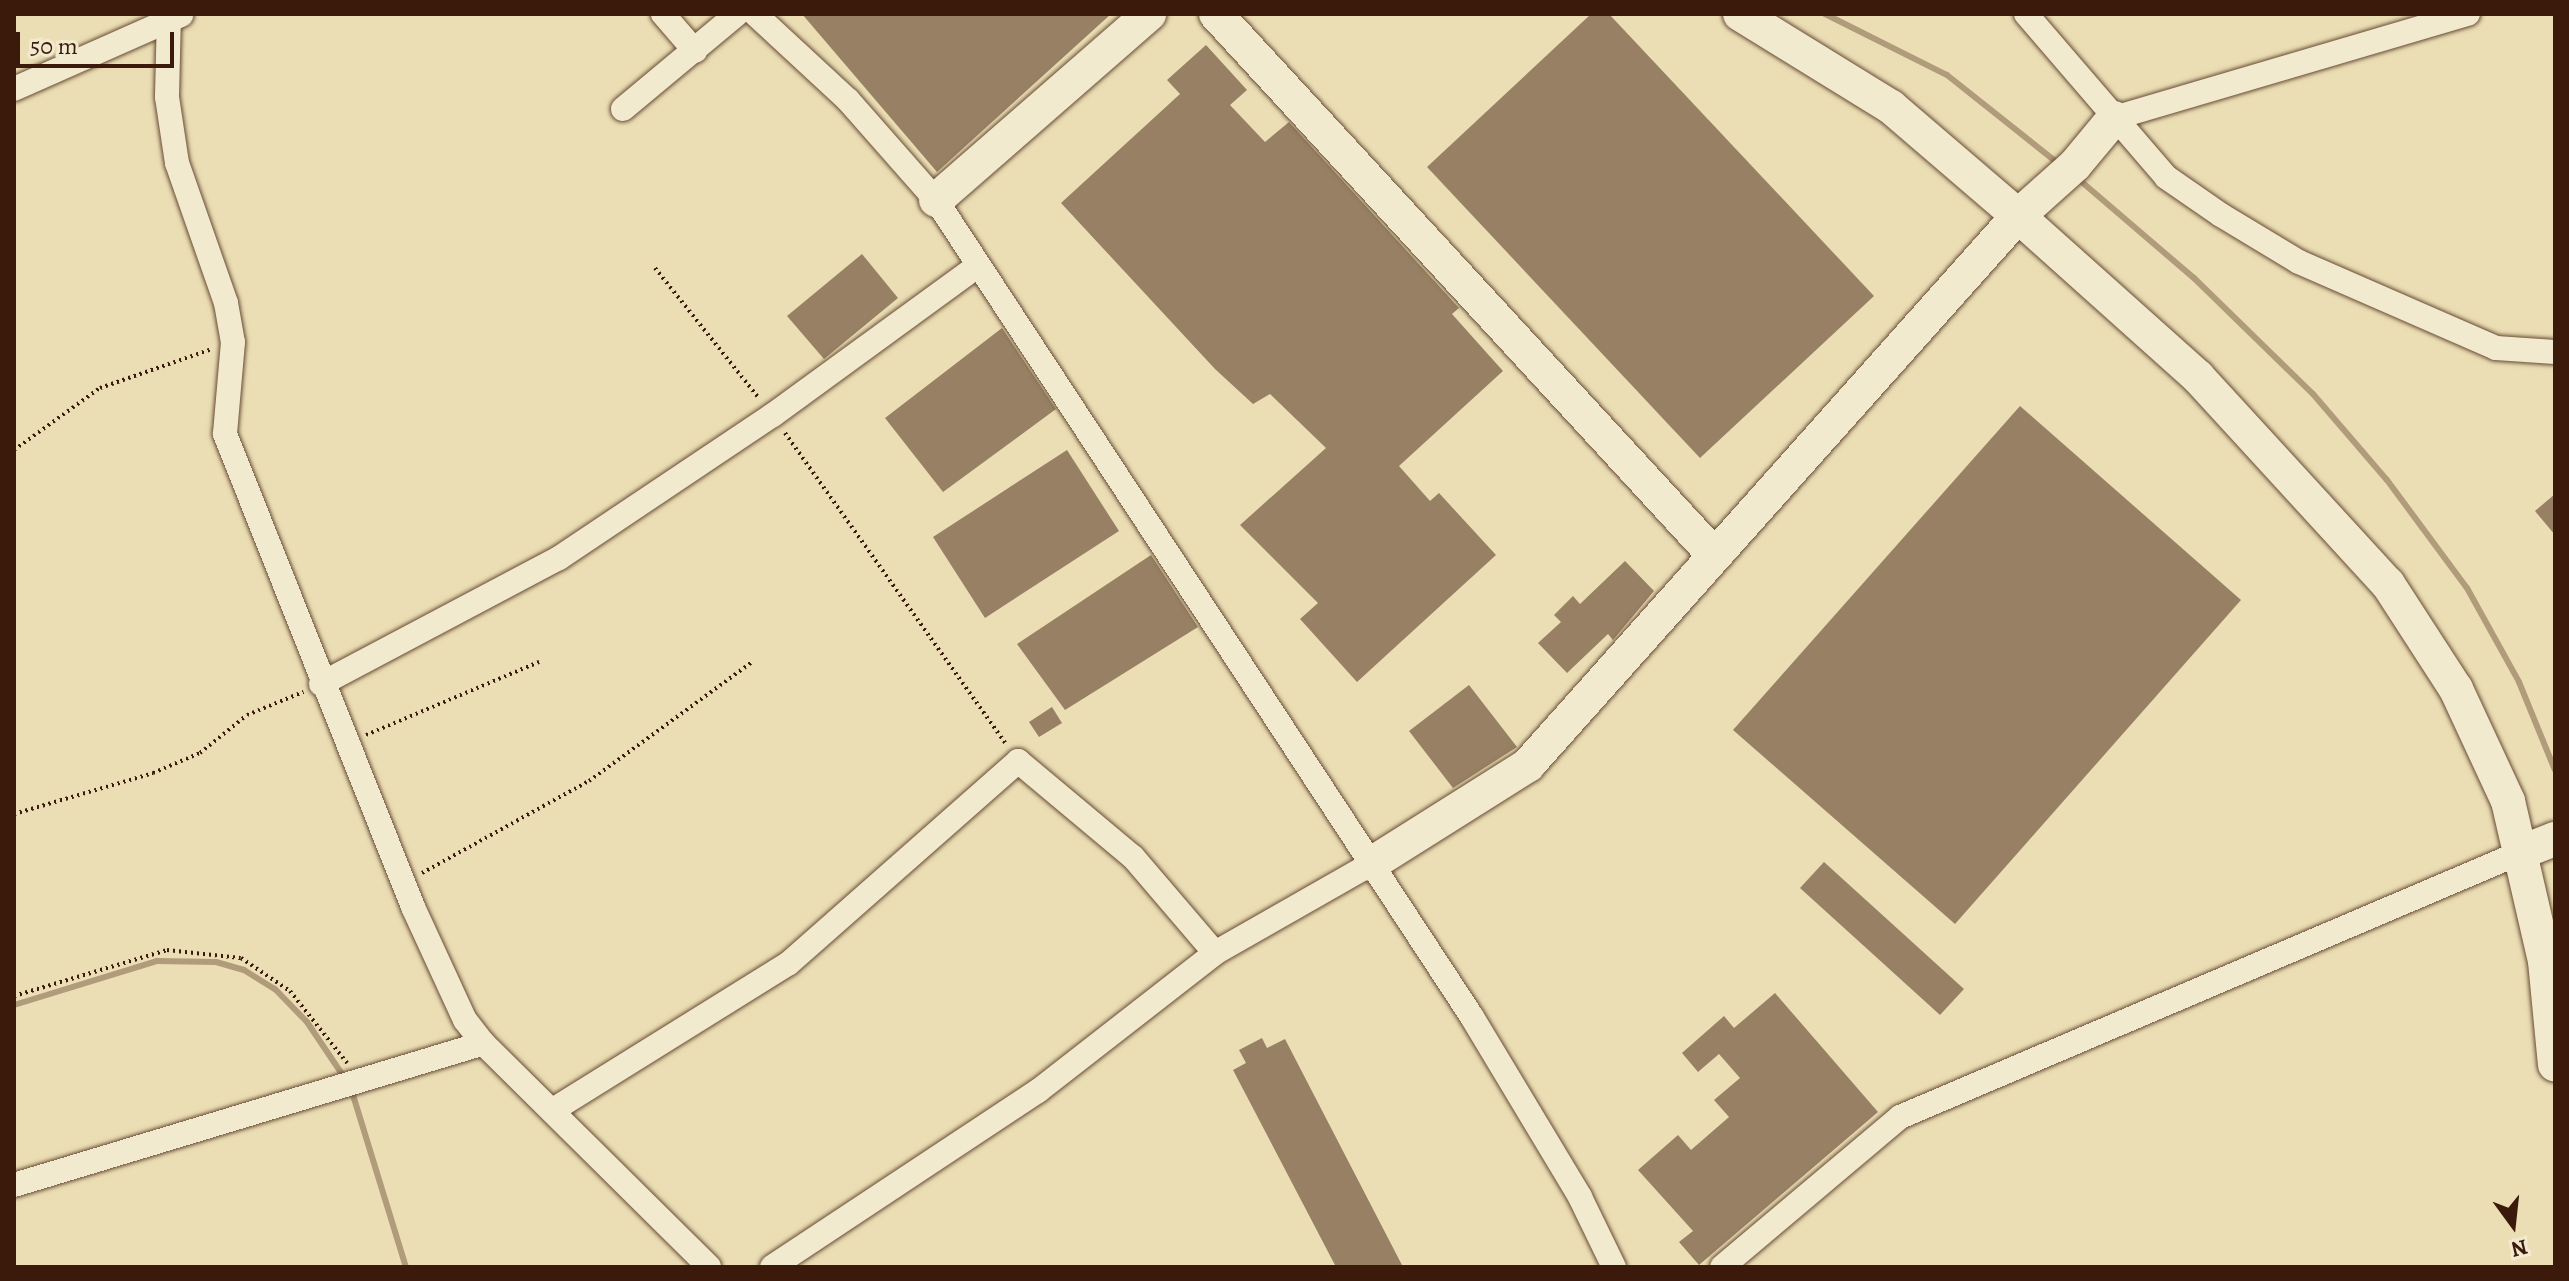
<!DOCTYPE html>
<html>
<head>
<meta charset="utf-8">
<style>
  body { margin:0 }
  #map { position:relative; width:2569px; height:1281px; overflow:hidden; background:#ebdeb4; font-family:Alegreya,serif }
  div>[style] { position:absolute }
  [style*='--x'] { left:calc(var(--x)*1px); top:calc(var(--y)*1px); width:calc(var(--w)*1px); rotate:calc(var(--a)*1deg) }
  .stream>* { height:6px; margin:-3px; padding:0 3px; transform-origin:3px; border-radius:3px; background:#b09b7b }
  .building>* { inset:0; background:#978063 }
  .path>* { height:4px; margin-top:-2px; transform-origin:0; background:repeating-linear-gradient(90deg,#3c1a0b 0 2px,transparent 0 6px) }
  .roads { filter:drop-shadow(0 0 2px #684b35) drop-shadow(0 0 2px #684b35) }
  .street>* { height:24px; margin:-12px; padding:0 12px; transform-origin:12px; border-radius:12px; background:#f2eace }
  .secondary>* { height:34px; margin:-17px; padding:0 17px; transform-origin:17px; border-radius:17px; background:#f2eace }
  span { translate:-50% -50%; white-space:nowrap; text-align:center; line-height:1.15; -webkit-text-stroke:6px #f2eace; paint-order:stroke }
  .frame { position:absolute; inset:0; border:16px solid #3c1a0b; pointer-events:none }
  .north { position:absolute; left:2473px; top:1185px; width:80px; height:80px; -webkit-text-stroke:6px #f2eace; paint-order:stroke; rotate:165deg; font-size:22px; font-weight:700; line-height:32px; text-align:center; color:#3c1a0b }
  .north::after { content:''; display:block; margin:auto; width:28px; height:36px; background:#3c1a0b; clip-path:polygon(50% 0,100% 100%,50% 72%,0 100%) }
  .scale { position:absolute; left:16px; top:32px; width:158px; height:36px; box-sizing:border-box; border:4px solid #3c1a0b; border-top:0; padding-left:10px; font-size:24px; line-height:28px; white-space:nowrap; color:#3c1a0b; -webkit-text-stroke:6px #f2eace; paint-order:stroke }
</style>
</head>
<body>
<div id="map">
  <div class="stream">
    <i style="--x:1825;--y:14;--w:136;--a:26.6"></i>
    <i style="--x:1947;--y:75;--w:144;--a:38.5"></i>
    <i style="--x:2076;--y:177;--w:155;--a:40.6"></i>
    <i style="--x:2194;--y:278;--w:166;--a:44.3"></i>
    <i style="--x:2313;--y:394;--w:113;--a:49.3"></i>
    <i style="--x:2387;--y:480;--w:134;--a:53.5"></i>
    <i style="--x:2467;--y:588;--w:107;--a:61"></i>
    <i style="--x:2519;--y:682;--w:95;--a:67.8"></i>
    <i style="--x:14;--y:1005;--w:150;--a:-17.1"></i>
    <i style="--x:157;--y:961;--w:59;--a:1"></i>
    <i style="--x:216;--y:962;--w:29;--a:16"></i>
    <i style="--x:244;--y:970;--w:36;--a:32"></i>
    <i style="--x:275;--y:989;--w:46;--a:45.9"></i>
    <i style="--x:307;--y:1022;--w:63;--a:56.1"></i>
    <i style="--x:353;--y:1095;--w:180;--a:72.9"></i>
  </div>
  <div class="building">
    <i style="clip-path:polygon(802px 14px,1111px 14px,937px 172px)"></i>
    <i style="clip-path:polygon(1591px 14px,1609px 14px,1874px 296px,1700px 458px,1427px 167px)"></i>
    <i style="clip-path:polygon(1206px 45px,1247px 90px,1230px 105px,1265px 142px,1289px 122px,1459px 308px,1452px 314px,1503px 371px,1399px 466px,1430px 501px,1439px 493px,1496px 555px,1357px 682px,1300px 619px,1318px 603px,1240px 525px,1326px 448px,1270px 394px,1253px 404px,1215px 369px,1061px 203px,1180px 94px,1167px 80px)"></i>
    <i style="clip-path:polygon(862px 254px,898px 298px,824px 359px,787px 316px)"></i>
    <i style="clip-path:polygon(1002px 328px,1056px 409px,943px 492px,885px 418px)"></i>
    <i style="clip-path:polygon(2020px 406px,2241px 600px,1955px 924px,1733px 730px)"></i>
    <i style="clip-path:polygon(1067px 450px,1119px 531px,985px 618px,933px 537px)"></i>
    <i style="clip-path:polygon(2555px 494px,2555px 535px,2535px 511px)"></i>
    <i style="clip-path:polygon(1151px 555px,1198px 627px,1065px 710px,1017px 644px)"></i>
    <i style="clip-path:polygon(1625px 561px,1654px 591px,1613px 640px,1608px 634px,1567px 673px,1538px 643px,1561px 622px,1554px 615px,1573px 596px,1580px 604px)"></i>
    <i style="clip-path:polygon(1469px 685px,1517px 747px,1453px 788px,1409px 731px)"></i>
    <i style="clip-path:polygon(1052px 707px,1062px 723px,1039px 737px,1029px 722px)"></i>
    <i style="clip-path:polygon(1824px 862px,1964px 989px,1940px 1015px,1800px 888px)"></i>
    <i style="clip-path:polygon(1775px 993px,1878px 1112px,1699px 1265px,1679px 1242px,1693px 1231px,1638px 1170px,1678px 1135px,1691px 1150px,1729px 1117px,1714px 1100px,1740px 1078px,1719px 1054px,1698px 1072px,1682px 1053px,1724px 1016px,1734px 1028px)"></i>
    <i style="clip-path:polygon(1262px 1038px,1267px 1048px,1285px 1039px,1403px 1267px,1336px 1267px,1233px 1070px,1246px 1063px,1239px 1050px)"></i>
  </div>
  <div class="path">
    <i style="--x:655;--y:268;--w:165;--a:51.4"></i>
    <i style="--x:785;--y:433;--w:380;--a:54.6"></i>
    <i style="--x:14;--y:450;--w:106;--a:-35.8"></i>
    <i style="--x:100;--y:388;--w:119;--a:-19.2"></i>
    <i style="--x:366;--y:735;--w:188;--a:-22.9"></i>
    <i style="--x:14;--y:814;--w:145;--a:-16.4"></i>
    <i style="--x:153;--y:773;--w:51;--a:-23.1"></i>
    <i style="--x:200;--y:753;--w:60;--a:-39"></i>
    <i style="--x:247;--y:715;--w:61;--a:-22.3"></i>
    <i style="--x:422;--y:873;--w:191;--a:-28.9"></i>
    <i style="--x:589;--y:781;--w:202;--a:-36.1"></i>
    <i style="--x:14;--y:996;--w:160;--a:-16.7"></i>
    <i style="--x:167;--y:950;--w:74;--a:6.2"></i>
    <i style="--x:241;--y:958;--w:59;--a:34"></i>
    <i style="--x:290;--y:991;--w:92;--a:51.6"></i>
  </div>
  <div class="roads">
    <div class="street">
      <i style="--x:169;--y:14;--w:83;--a:91.4"></i>
      <i style="--x:167;--y:97;--w:67;--a:81.4"></i>
      <i style="--x:177;--y:163;--w:148;--a:70.7"></i>
      <i style="--x:226;--y:303;--w:40;--a:80"></i>
      <i style="--x:233;--y:342;--w:92;--a:95"></i>
      <i style="--x:225;--y:434;--w:509;--a:68.32"></i>
      <i style="--x:413;--y:907;--w:124;--a:65.3"></i>
      <i style="--x:465;--y:1020;--w:29;--a:52"></i>
      <i style="--x:483;--y:1043;--w:318;--a:44.7"></i>
      <i style="--x:663;--y:14;--w:49;--a:49.1"></i>
      <i style="--x:755;--y:14;--w:127;--a:42.8"></i>
      <i style="--x:848;--y:100;--w:133;--a:48.7"></i>
      <i style="--x:936;--y:200;--w:977;--a:56.73"></i>
      <i style="--x:1472;--y:1017;--w:210;--a:59"></i>
      <i style="--x:1580;--y:1197;--w:78;--a:64.1"></i>
      <i style="--x:2026;--y:14;--w:215;--a:49.3"></i>
      <i style="--x:2166;--y:177;--w:67;--a:34.6"></i>
      <i style="--x:2221;--y:215;--w:91;--a:31.1"></i>
      <i style="--x:2299;--y:262;--w:215;--a:23.6"></i>
      <i style="--x:2496;--y:348;--w:59;--a:3.9"></i>
      <i style="--x:14;--y:89;--w:183;--a:-23.9"></i>
      <i style="--x:623;--y:109;--w:148;--a:-39.8"></i>
      <i style="--x:2114;--y:118;--w:369;--a:-16.4"></i>
      <i style="--x:321;--y:684;--w:269;--a:-27.9"></i>
      <i style="--x:559;--y:558;--w:257;--a:-33.8"></i>
      <i style="--x:773;--y:415;--w:253;--a:-36.1"></i>
      <i style="--x:553;--y:1110;--w:277;--a:-31.9"></i>
      <i style="--x:788;--y:964;--w:307;--a:-41.4"></i>
      <i style="--x:1018;--y:761;--w:150;--a:39.9"></i>
      <i style="--x:1133;--y:857;--w:126;--a:49.5"></i>
      <i style="--x:14;--y:1185;--w:490;--a:-16.8"></i>
      <i style="--x:772;--y:1267;--w:319;--a:-33.5"></i>
      <i style="--x:1038;--y:1091;--w:224;--a:-37.9"></i>
      <i style="--x:1215;--y:953;--w:180;--a:-29.7"></i>
      <i style="--x:1722;--y:1267;--w:233;--a:-40.1"></i>
      <i style="--x:1900;--y:1117;--w:676;--a:-23.08"></i>
    </div>
    <div class="secondary">
      <i style="--x:1216;--y:14;--w:735;--a:47.37"></i>
      <i style="--x:1740;--y:14;--w:177;--a:31.6"></i>
      <i style="--x:1891;--y:107;--w:167;--a:40.6"></i>
      <i style="--x:2018;--y:216;--w:241;--a:41.8"></i>
      <i style="--x:2198;--y:377;--w:281;--a:47.5"></i>
      <i style="--x:2388;--y:584;--w:125;--a:57.1"></i>
      <i style="--x:2456;--y:689;--w:123;--a:65.1"></i>
      <i style="--x:2508;--y:801;--w:164;--a:77"></i>
      <i style="--x:2545;--y:961;--w:104;--a:84.5"></i>
      <i style="--x:936;--y:200;--w:283;--a:-41.1"></i>
      <i style="--x:2522;--y:852;--w:35;--a:-22"></i>
      <i style="--x:1371;--y:864;--w:186;--a:-32.2"></i>
      <i style="--x:1528;--y:765;--w:736;--a:-48.25"></i>
      <i style="--x:2018;--y:216;--w:76;--a:-41.8"></i>
      <i style="--x:2075;--y:165;--w:61;--a:-50.3"></i>
    </div>
  </div>
  <div class="frame"></div>
  <div class="north">N</div>
  <div class="scale">50 m</div>
</div>
</body>
</html>
